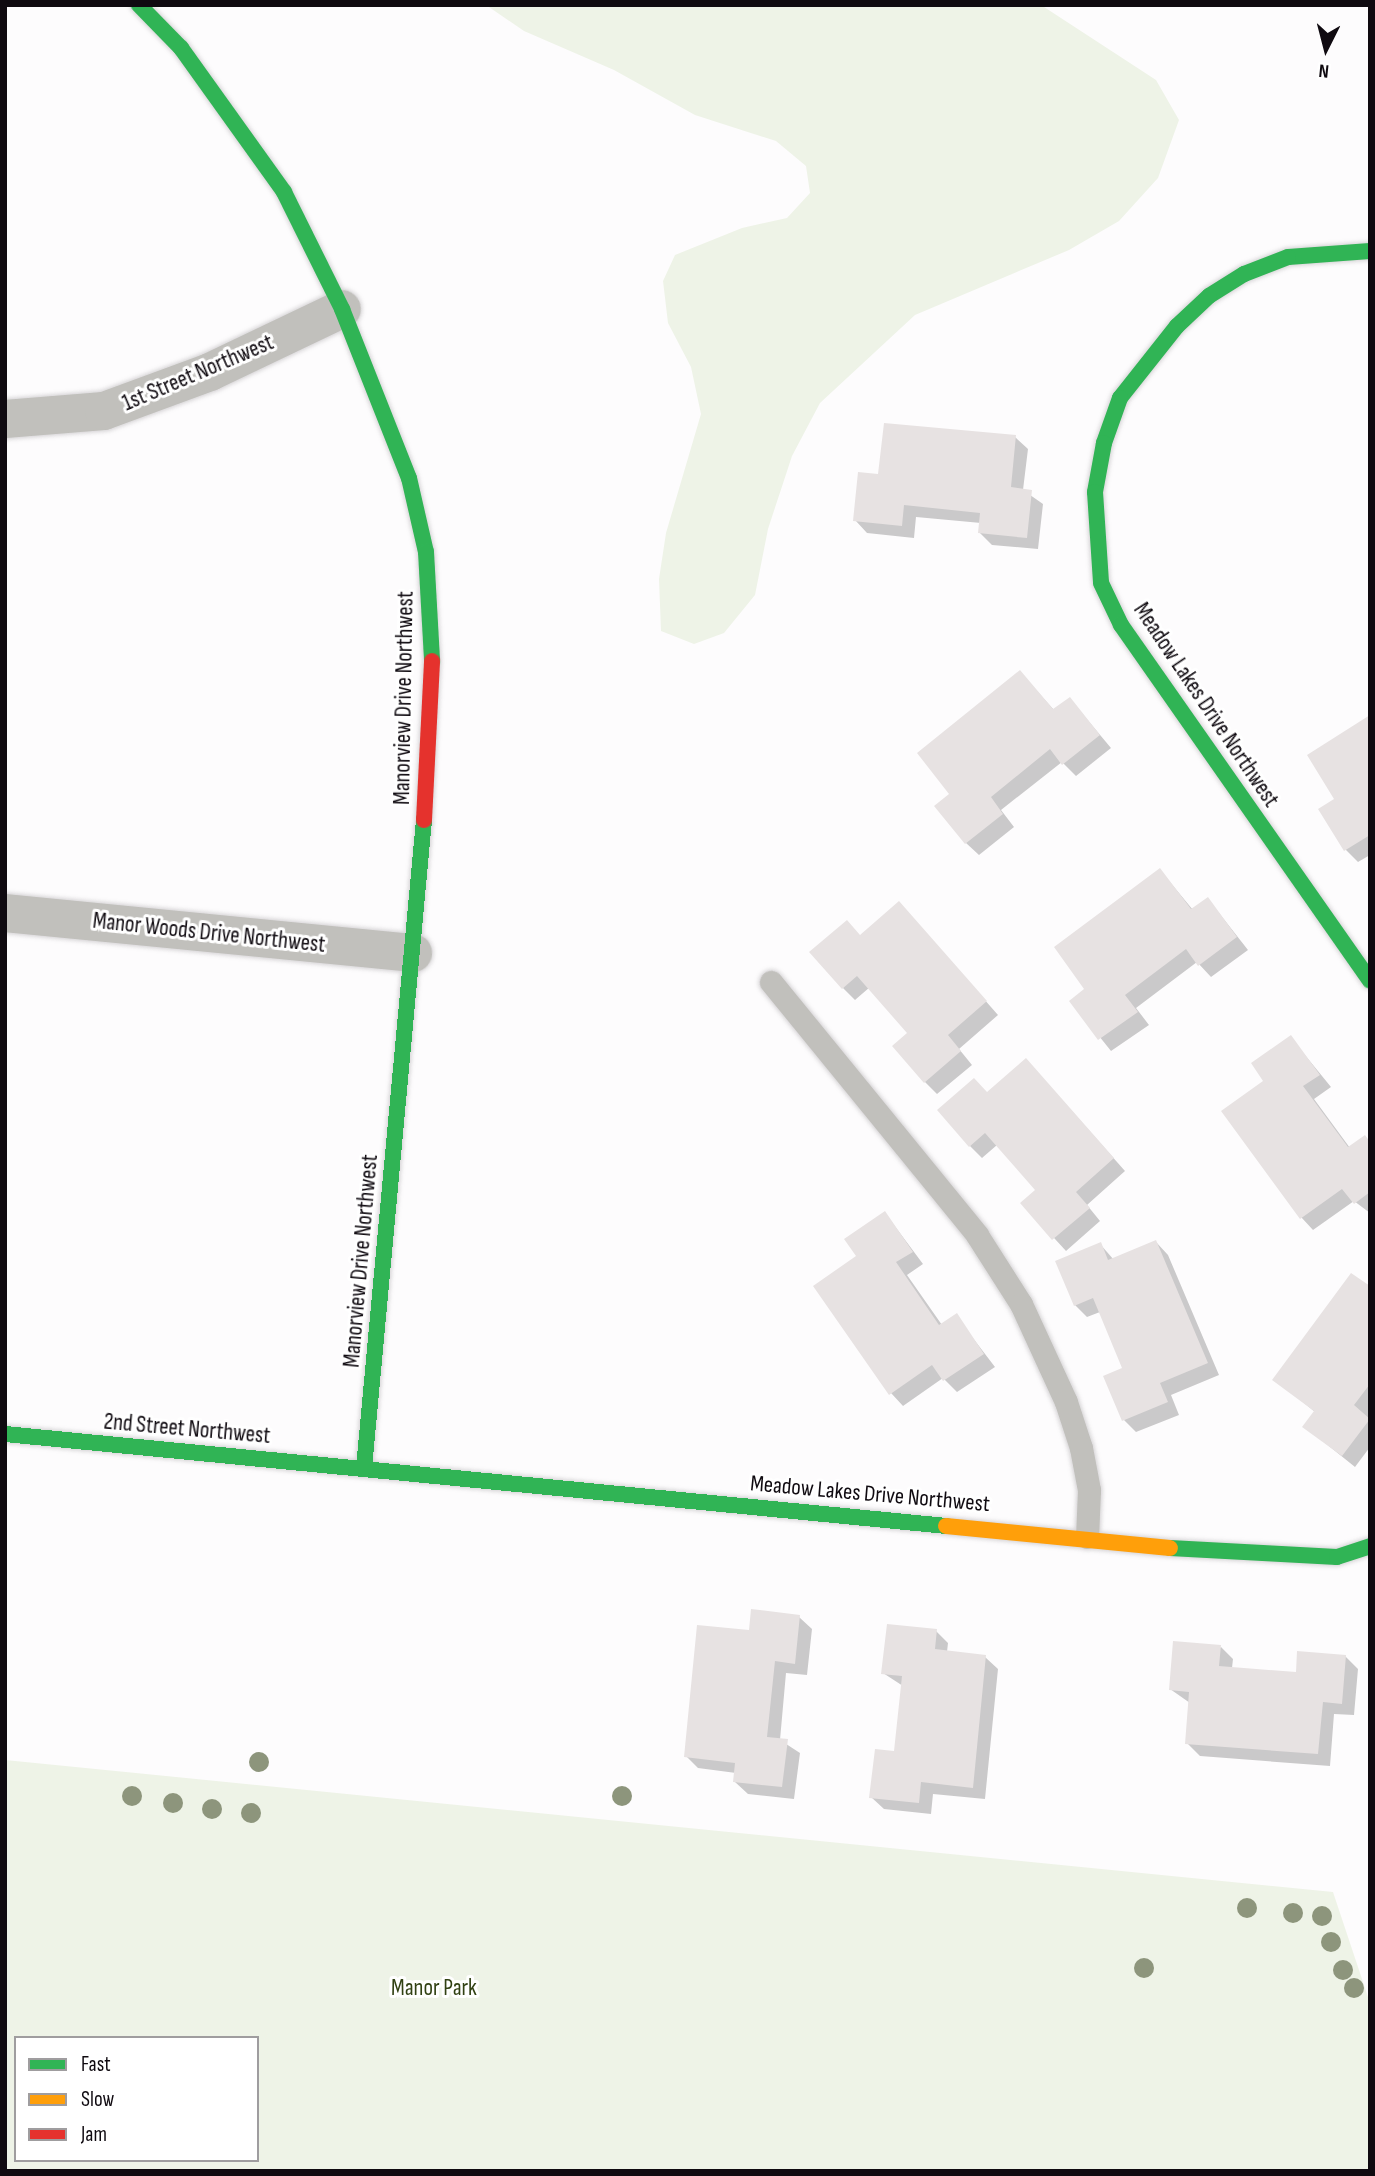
<!DOCTYPE html>
<html>
<head>
<meta charset="utf-8">
<style>
  body { margin:0 }
  #map { position:relative; width:1375px; height:2176px; overflow:hidden; background:#fdfcfd; font-family:"Sofia Sans Condensed",sans-serif }
  div>[style] { position:absolute }
  [style*='--x'] { left:calc(var(--x)*1px); top:calc(var(--y)*1px); width:calc(var(--w)*1px); rotate:calc(var(--a)*1deg) }
  .green>* { inset:0; background:#eef3e7 }
  .shadow>* { inset:0; background:#0003 }
  .building>* { inset:0; background:#e7e2e2 }
  .roads { filter:drop-shadow(0 0 2px #d7d5d7) drop-shadow(0 0 2px #d7d5d7) }
  .lane>* { height:23px; margin:-11.5px; padding:0 11.5px; transform-origin:11.5px; border-radius:11.5px; background:#c1c0bc }
  .street>* { height:38px; margin:-19px; padding:0 19px; transform-origin:19px; border-radius:19px; background:#c1c0bc }
  .fast>* { height:16px; margin:-8px; padding:0 8px; transform-origin:8px; border-radius:8px; background:#30b455 }
  .slow>* { height:16px; margin:-8px; padding:0 8px; transform-origin:8px; border-radius:8px; background:#ff9f0a }
  .jam>* { height:16px; margin:-8px; padding:0 8px; transform-origin:8px; border-radius:8px; background:#e5322d }
  .trees>* { width:20px; height:20px; margin:-10px; border-radius:50%; background:#8d957c }
  span { translate:-50% -50%; white-space:nowrap; text-align:center; line-height:1.15; -webkit-text-stroke:6px #fff; paint-order:stroke }
  .street-label { font-size:23px; color:#0f0a10 }
  .park-label { font-size:23px; color:#314113 }
  .frame { position:absolute; inset:0; border:7px solid #0f0a10; pointer-events:none }
  .legend { position:absolute; left:14px; top:2036px; width:245px; height:126px; box-sizing:border-box; background:#fff; border:2px solid #9f9d9f; margin:0; padding:9px 12px; list-style:none; font-size:21px; color:#0f0a10 }
  .legend li { display:flex; align-items:center; gap:14px; height:35px }
  .legend b { width:35px; border:2px solid #9f9d9f }
  .north { position:absolute; left:1291px; top:14px; width:70px; height:70px; -webkit-text-stroke:5px #fff; paint-order:stroke; rotate:186deg; font-size:19px; font-weight:700; line-height:28px; text-align:center; color:#0f0a10 }
  .north::after { content:''; display:block; margin:auto; width:24px; height:32px; background:#0f0a10; clip-path:polygon(50% 0,100% 100%,50% 72%,0 100%) }
</style>
</head>
<body>
<div id="map">
  <div class="green">
    <i style="clip-path:polygon(486px 5px,1041px 5px,1156px 80px,1179px 120px,1158px 178px,1119px 221px,1069px 250px,915px 315px,820px 403px,792px 456px,768px 529px,755px 595px,724px 633px,694px 644px,661px 631px,659px 579px,666px 533px,701px 414px,691px 367px,668px 323px,663px 281px,675px 255px,742px 228px,787px 218px,810px 193px,806px 166px,776px 141px,695px 115px,614px 70px,524px 31px)"></i>
    <i style="clip-path:polygon(evenodd,5px 1760px,1333px 1892px,1370px 2003px,1370px 2171px,5px 2171px,5px 1760px,16px 2038px,257px 2038px,257px 2160px,16px 2160px,16px 2038px)"></i>
  </div>
  <div class="shadow">
    <i style="clip-path:polygon(1015px 437px,1028px 449px,1023px 490px,1043px 504px,1038px 549px,992px 545px,979px 532px,981px 523px,916px 517px,914px 538px,867px 533px,855px 520px,879px 476px)"></i>
    <i style="clip-path:polygon(1020px 672px,1054px 710px,1070px 699px,1111px 748px,1076px 776px,1062px 762px,1001px 810px,1014px 827px,979px 855px,966px 843px,952px 794px)"></i>
    <i style="clip-path:polygon(1370px 717px,1370px 855px,1358px 862px,1346px 850px,1337px 800px)"></i>
    <i style="clip-path:polygon(1160px 870px,1193px 910px,1208px 899px,1248px 950px,1211px 977px,1197px 962px,1136px 1008px,1149px 1025px,1111px 1051px,1071px 1001px,1087px 989px)"></i>
    <i style="clip-path:polygon(911px 916px,998px 1015px,959px 1049px,972px 1065px,937px 1094px,925px 1082px,910px 1033px,870px 987px,855px 1000px,843px 988px,861px 936px)"></i>
    <i style="clip-path:polygon(1291px 1038px,1331px 1087px,1314px 1099px,1350px 1148px,1370px 1143px,1370px 1213px,1354px 1201px,1313px 1230px,1301px 1217px,1265px 1081px)"></i>
    <i style="clip-path:polygon(1038px 1073px,1125px 1171px,1087px 1205px,1100px 1221px,1066px 1251px,1022px 1203px,1038px 1190px,997px 1145px,982px 1158px,970px 1146px,988px 1094px)"></i>
    <i style="clip-path:polygon(885px 1213px,923px 1264px,907px 1275px,942px 1325px,956px 1316px,995px 1367px,957px 1392px,943px 1378px,903px 1406px,891px 1393px,858px 1257px)"></i>
    <i style="clip-path:polygon(1156px 1242px,1168px 1255px,1219px 1375px,1171px 1395px,1179px 1415px,1136px 1432px,1124px 1420px,1124px 1369px,1100px 1312px,1087px 1317px,1075px 1305px,1100px 1244px,1114px 1260px)"></i>
    <i style="clip-path:polygon(1370px 1288px,1370px 1447px,1355px 1467px,1304px 1426px,1315px 1412px,1275px 1379px)"></i>
    <i style="clip-path:polygon(799px 1617px,812px 1629px,807px 1675px,786px 1673px,780px 1740px,800px 1753px,794px 1799px,748px 1794px,735px 1782px,736px 1773px,698px 1768px,686px 1756px,750px 1632px)"></i>
    <i style="clip-path:polygon(936px 1631px,948px 1643px,947px 1652px,985px 1657px,998px 1669px,985px 1799px,933px 1794px,931px 1814px,884px 1809px,871px 1797px,896px 1753px,903px 1686px,883px 1673px)"></i>
    <i style="clip-path:polygon(1221px 1647px,1233px 1659px,1232px 1668px,1297px 1674px,1345px 1656px,1358px 1669px,1354px 1715px,1334px 1714px,1330px 1766px,1200px 1756px,1187px 1743px,1190px 1703px,1170px 1689px)"></i>
  </div>
  <div class="building">
    <i style="clip-path:polygon(884px 423px,1016px 435px,1011px 487px,1032px 490px,1027px 538px,978px 533px,980px 513px,904px 505px,902px 526px,853px 521px,858px 472px,878px 474px)"></i>
    <i style="clip-path:polygon(1020px 670px,1053px 709px,1070px 697px,1100px 735px,1062px 765px,1050px 749px,991px 797px,1003px 814px,965px 844px,934px 806px,949px 794px,917px 753px)"></i>
    <i style="clip-path:polygon(1370px 715px,1370px 835px,1344px 851px,1318px 809px,1334px 799px,1307px 755px)"></i>
    <i style="clip-path:polygon(1160px 868px,1191px 909px,1208px 897px,1237px 937px,1198px 966px,1186px 949px,1125px 995px,1138px 1012px,1098px 1040px,1069px 1001px,1084px 989px,1054px 947px)"></i>
    <i style="clip-path:polygon(899px 901px,987px 1001px,948px 1035px,961px 1051px,924px 1083px,892px 1046px,907px 1033px,857px 976px,842px 989px,809px 952px,847px 920px,860px 935px)"></i>
    <i style="clip-path:polygon(1291px 1035px,1320px 1075px,1303px 1086px,1348px 1147px,1365px 1135px,1370px 1142px,1370px 1192px,1354px 1204px,1342px 1189px,1300px 1219px,1221px 1111px,1263px 1081px,1251px 1063px)"></i>
    <i style="clip-path:polygon(1026px 1058px,1114px 1158px,1076px 1192px,1090px 1208px,1052px 1240px,1020px 1203px,1035px 1190px,985px 1133px,969px 1147px,937px 1110px,974px 1078px,987px 1092px)"></i>
    <i style="clip-path:polygon(885px 1211px,913px 1252px,896px 1262px,939px 1325px,957px 1313px,984px 1354px,943px 1381px,932px 1365px,889px 1395px,813px 1286px,856px 1256px,844px 1239px)"></i>
    <i style="clip-path:polygon(1156px 1240px,1208px 1363px,1160px 1383px,1168px 1402px,1122px 1421px,1103px 1376px,1122px 1368px,1093px 1298px,1074px 1306px,1055px 1261px,1101px 1242px,1108px 1260px)"></i>
    <i style="clip-path:polygon(1351px 1273px,1370px 1286px,1370px 1384px,1354px 1405px,1370px 1419px,1342px 1456px,1302px 1427px,1314px 1411px,1272px 1380px)"></i>
    <i style="clip-path:polygon(751px 1609px,800px 1615px,795px 1664px,775px 1661px,767px 1737px,788px 1739px,782px 1787px,733px 1782px,735px 1763px,684px 1757px,697px 1625px,749px 1630px)"></i>
    <i style="clip-path:polygon(887px 1624px,937px 1629px,935px 1649px,986px 1655px,973px 1788px,921px 1782px,919px 1803px,869px 1798px,875px 1749px,894px 1751px,902px 1676px,881px 1674px)"></i>
    <i style="clip-path:polygon(1173px 1641px,1221px 1645px,1219px 1666px,1296px 1672px,1297px 1651px,1346px 1655px,1342px 1704px,1323px 1702px,1318px 1754px,1185px 1744px,1189px 1692px,1169px 1690px)"></i>
  </div>
  <div class="roads">
    <div class="lane">
      <i style="--x:771;--y:982;--w:326;--a:50.8"></i>
      <i style="--x:977;--y:1235;--w:82;--a:57.5"></i>
      <i style="--x:1021;--y:1304;--w:108;--a:65.3"></i>
      <i style="--x:1066;--y:1402;--w:48;--a:71.9"></i>
      <i style="--x:1081;--y:1448;--w:43;--a:79.2"></i>
      <i style="--x:1089;--y:1490;--w:47;--a:92.4"></i>
    </div>
    <div class="street">
      <i style="--x:5;--y:419;--w:99;--a:-4.6"></i>
      <i style="--x:104;--y:411;--w:113;--a:-20.2"></i>
      <i style="--x:210;--y:372;--w:146;--a:-25.5"></i>
      <i style="--x:5;--y:913;--w:410;--a:5.6"></i>
    </div>
    <div class="fast">
      <i style="--x:139;--y:5;--w:60;--a:45.7"></i>
      <i style="--x:181;--y:48;--w:177;--a:54.4"></i>
      <i style="--x:284;--y:192;--w:131;--a:63.6"></i>
      <i style="--x:342;--y:309;--w:182;--a:68.4"></i>
      <i style="--x:409;--y:478;--w:76;--a:77.1"></i>
      <i style="--x:426;--y:552;--w:109;--a:86.8"></i>
      <i style="--x:1370;--y:251;--w:82;--a:175.8"></i>
      <i style="--x:1288;--y:257;--w:47;--a:158.9"></i>
      <i style="--x:1244;--y:274;--w:41;--a:147.8"></i>
      <i style="--x:1209;--y:296;--w:44;--a:136.8"></i>
      <i style="--x:1177;--y:326;--w:92;--a:128.4"></i>
      <i style="--x:1120;--y:398;--w:48;--a:109.6"></i>
      <i style="--x:1104;--y:443;--w:50;--a:100.4"></i>
      <i style="--x:1095;--y:492;--w:91;--a:86.2"></i>
      <i style="--x:1101;--y:583;--w:47;--a:64.5"></i>
      <i style="--x:1121;--y:625;--w:434;--a:55"></i>
      <i style="--x:5;--y:1434;--w:945;--a:5.58"></i>
      <i style="--x:364;--y:1468;--w:651;--a:-84.71"></i>
      <i style="--x:1170;--y:1548;--w:167;--a:3.1"></i>
      <i style="--x:1337;--y:1557;--w:35;--a:-18"></i>
    </div>
    <div class="slow">
      <i style="--x:946;--y:1526;--w:225;--a:5.6"></i>
    </div>
    <div class="jam">
      <i style="--x:424;--y:820;--w:159;--a:-87.1"></i>
    </div>
  </div>
  <div class="trees">
    <i style="left:259px;top:1762px"></i>
    <i style="left:132px;top:1796px"></i>
    <i style="left:622px;top:1796px"></i>
    <i style="left:173px;top:1803px"></i>
    <i style="left:212px;top:1809px"></i>
    <i style="left:251px;top:1813px"></i>
    <i style="left:1247px;top:1908px"></i>
    <i style="left:1293px;top:1913px"></i>
    <i style="left:1322px;top:1916px"></i>
    <i style="left:1331px;top:1942px"></i>
    <i style="left:1144px;top:1968px"></i>
    <i style="left:1343px;top:1970px"></i>
    <i style="left:1354px;top:1988px"></i>
  </div>
  <div class="street-label">
    <span style="left:198px;top:373px;rotate:-23deg">1st Street Northwest</span>
    <span style="left:404px;top:698px;rotate:-89deg">Manorview Drive Northwest</span>
    <span style="left:1206px;top:705px;rotate:56deg">Meadow Lakes Drive Northwest</span>
    <span style="left:209px;top:933px;rotate:6deg">Manor Woods Drive Northwest</span>
    <span style="left:361px;top:1261px;rotate:-85deg">Manorview Drive Northwest</span>
    <span style="left:187px;top:1429px;rotate:5deg">2nd Street Northwest</span>
    <span style="left:870px;top:1494px;rotate:5deg">Meadow Lakes Drive Northwest</span>
  </div>
  <div class="park-label">
    <span style="left:434px;top:1988px">Manor Park</span>
  </div>
  <div class="frame"></div>
  <ul class="legend">
  <li><b style="height:9px;background:#30b455"></b>Fast</li>
  <li><b style="height:9px;background:#ff9f0a"></b>Slow</li>
  <li><b style="height:9px;background:#e5322d"></b>Jam</li>
  </ul>
  <div class="north">N</div>
</div>
</body>
</html>
